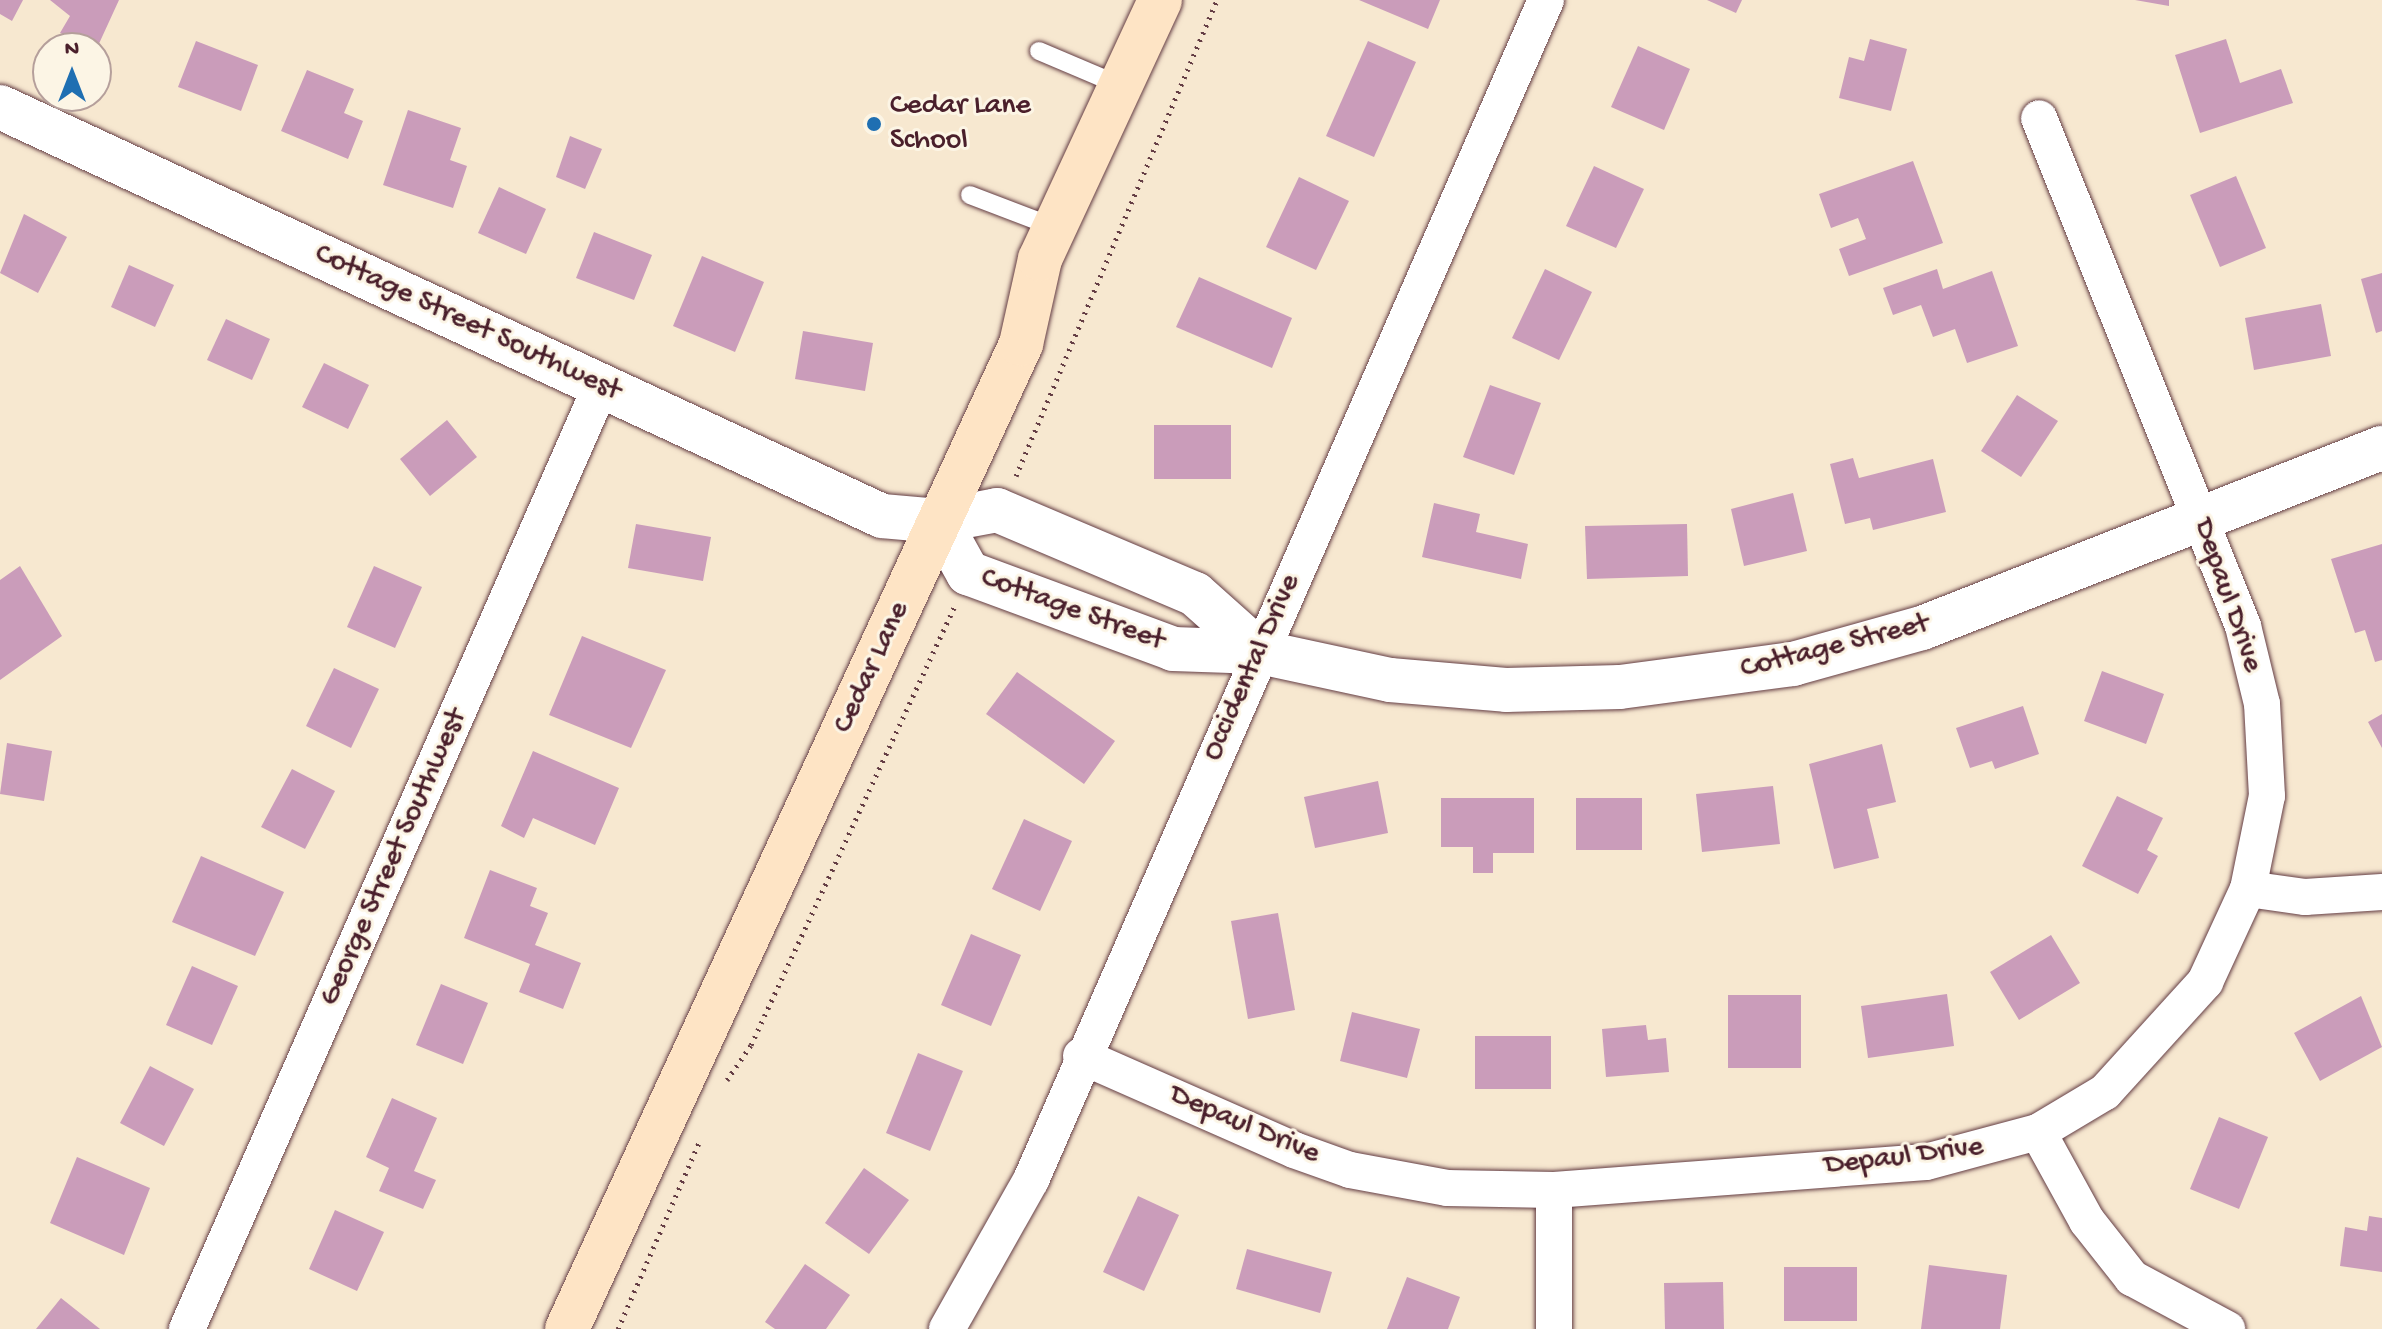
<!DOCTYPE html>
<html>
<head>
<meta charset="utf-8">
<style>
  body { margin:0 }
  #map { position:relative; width:2382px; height:1329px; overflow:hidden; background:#f7e8d0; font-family:"Gochi Hand",sans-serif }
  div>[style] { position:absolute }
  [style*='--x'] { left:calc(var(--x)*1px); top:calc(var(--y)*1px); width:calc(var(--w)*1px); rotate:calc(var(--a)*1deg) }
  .building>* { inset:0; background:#ca9cba }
  .path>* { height:5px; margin-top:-2.5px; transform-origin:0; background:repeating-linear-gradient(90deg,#643d44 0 2px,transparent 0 8px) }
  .roads { filter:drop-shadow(0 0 2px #643d44) drop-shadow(0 0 2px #643d44) }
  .service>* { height:18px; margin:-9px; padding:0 9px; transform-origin:9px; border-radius:9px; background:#fff }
  .minor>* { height:36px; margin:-18px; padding:0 18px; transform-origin:18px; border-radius:18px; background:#fff }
  .tertiary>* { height:44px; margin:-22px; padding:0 22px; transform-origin:22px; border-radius:22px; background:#fff }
  .secondary>* { height:44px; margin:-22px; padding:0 22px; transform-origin:22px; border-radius:22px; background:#fee4c5 }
  .dots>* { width:22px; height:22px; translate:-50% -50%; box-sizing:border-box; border:4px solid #fcf5e5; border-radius:50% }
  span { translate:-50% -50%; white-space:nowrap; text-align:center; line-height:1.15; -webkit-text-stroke:6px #fcf5e5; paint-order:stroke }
  .poi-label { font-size:30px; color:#4a1f2b }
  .left { translate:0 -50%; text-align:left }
  .street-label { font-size:30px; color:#4a1f2b }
  .north { position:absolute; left:32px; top:32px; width:80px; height:80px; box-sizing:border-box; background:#fcf5e5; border:2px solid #b59f9b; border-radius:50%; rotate:0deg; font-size:22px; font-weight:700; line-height:32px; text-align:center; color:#4a1f2b }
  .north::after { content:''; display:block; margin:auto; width:28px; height:36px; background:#1f6fb2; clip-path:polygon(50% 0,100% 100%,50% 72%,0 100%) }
</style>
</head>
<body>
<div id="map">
  <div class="building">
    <i style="clip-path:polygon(0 0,23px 0,12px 21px,0 14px)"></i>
    <i style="clip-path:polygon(50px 0,119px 0,97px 48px,60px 33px,70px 16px)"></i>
    <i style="clip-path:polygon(1359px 0,1440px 0,1428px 29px)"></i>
    <i style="clip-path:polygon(1707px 0,1742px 0,1736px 13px)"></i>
    <i style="clip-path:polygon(2135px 0,2169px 0,2169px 6px)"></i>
    <i style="clip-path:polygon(1870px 39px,1907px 49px,1891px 111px,1839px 98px,1849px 57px,1864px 61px)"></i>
    <i style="clip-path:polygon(2226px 39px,2240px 83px,2281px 69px,2293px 103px,2200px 133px,2175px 55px)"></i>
    <i style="clip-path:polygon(196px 41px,258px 65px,241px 111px,178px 87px)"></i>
    <i style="clip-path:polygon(1368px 41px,1416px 62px,1374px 157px,1326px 136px)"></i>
    <i style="clip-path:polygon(1638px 46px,1690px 69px,1664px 130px,1611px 107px)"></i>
    <i style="clip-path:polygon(307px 70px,354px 89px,344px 113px,363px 121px,348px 159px,281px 131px)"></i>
    <i style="clip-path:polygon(408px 110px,461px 128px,450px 160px,467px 166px,453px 208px,383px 185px)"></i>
    <i style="clip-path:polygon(570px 136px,602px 149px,585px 189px,556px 177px)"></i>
    <i style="clip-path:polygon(1913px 161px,1943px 243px,1849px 276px,1839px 249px,1866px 239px,1858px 218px,1831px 228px,1819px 194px)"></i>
    <i style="clip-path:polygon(1594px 166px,1644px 189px,1616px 248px,1566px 226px)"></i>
    <i style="clip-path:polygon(2236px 176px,2266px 248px,2220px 267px,2190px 195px)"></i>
    <i style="clip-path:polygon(1299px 177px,1349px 201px,1316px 270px,1266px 247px)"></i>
    <i style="clip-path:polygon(499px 187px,546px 209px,526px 254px,478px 233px)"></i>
    <i style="clip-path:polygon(24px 214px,67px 237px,38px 293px,0 273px)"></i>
    <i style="clip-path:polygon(594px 232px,652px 255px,634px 300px,576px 278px)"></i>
    <i style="clip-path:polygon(702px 256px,764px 282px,735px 352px,673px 326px)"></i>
    <i style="clip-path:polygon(129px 265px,174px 285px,155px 327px,111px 307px)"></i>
    <i style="clip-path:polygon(1545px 269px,1592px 292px,1559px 360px,1512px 338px)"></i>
    <i style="clip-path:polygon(1937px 269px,1943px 289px,1992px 271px,2018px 346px,1967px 363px,1955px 329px,1933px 337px,1921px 305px,1893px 315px,1883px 288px)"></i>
    <i style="clip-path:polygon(2382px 273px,2382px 331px,2376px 333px,2361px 279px)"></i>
    <i style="clip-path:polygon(1199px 277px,1292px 318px,1272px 368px,1176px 327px)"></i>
    <i style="clip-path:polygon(2321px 304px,2331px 356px,2254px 370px,2245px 318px)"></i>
    <i style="clip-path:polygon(226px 319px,270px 339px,252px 380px,207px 360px)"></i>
    <i style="clip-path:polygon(803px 331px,873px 343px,865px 391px,795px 379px)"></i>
    <i style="clip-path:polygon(324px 363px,369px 385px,348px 429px,302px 407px)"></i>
    <i style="clip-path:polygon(1490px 385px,1541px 403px,1514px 475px,1463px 457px)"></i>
    <i style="clip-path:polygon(2017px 395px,2058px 421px,2021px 477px,1981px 451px)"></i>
    <i style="clip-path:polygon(447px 420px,477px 457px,430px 496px,400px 459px)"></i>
    <i style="clip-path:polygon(1154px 425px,1231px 425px,1231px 479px,1154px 479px)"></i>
    <i style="clip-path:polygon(1853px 458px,1859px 478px,1933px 459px,1946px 512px,1873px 530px,1870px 518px,1845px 524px,1830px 464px)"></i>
    <i style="clip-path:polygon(1793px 493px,1807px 551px,1744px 566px,1731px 509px)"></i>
    <i style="clip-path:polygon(1434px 503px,1480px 514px,1476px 532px,1528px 544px,1521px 579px,1422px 557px)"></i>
    <i style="clip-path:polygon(636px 524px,711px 537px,703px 581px,628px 568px)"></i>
    <i style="clip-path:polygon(1687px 524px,1688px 576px,1587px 579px,1585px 526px)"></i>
    <i style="clip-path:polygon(2382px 544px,2382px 660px,2375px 662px,2365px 630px,2355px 633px,2331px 559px)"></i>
    <i style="clip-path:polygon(20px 566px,62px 636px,0 680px,0 580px)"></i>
    <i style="clip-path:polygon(374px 566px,422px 587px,395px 648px,347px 627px)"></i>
    <i style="clip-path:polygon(582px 636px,666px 670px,631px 748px,549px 715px)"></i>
    <i style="clip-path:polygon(334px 668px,379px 689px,351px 748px,306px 726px)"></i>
    <i style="clip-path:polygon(2102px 671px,2164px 694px,2146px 744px,2084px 721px)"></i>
    <i style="clip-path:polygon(1017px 672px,1115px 741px,1084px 784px,986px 714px)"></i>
    <i style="clip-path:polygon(2023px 706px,2039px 754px,1995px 769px,1992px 761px,1970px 768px,1956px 728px)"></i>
    <i style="clip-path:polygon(2382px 714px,2382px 748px,2368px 722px)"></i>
    <i style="clip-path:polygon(7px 743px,52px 751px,44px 801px,0 794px)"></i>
    <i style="clip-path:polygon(1882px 744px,1896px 802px,1867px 809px,1879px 858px,1834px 869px,1809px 764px)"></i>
    <i style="clip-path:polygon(533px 751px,619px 788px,595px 845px,533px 818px,524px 838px,501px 826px)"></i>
    <i style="clip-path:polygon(292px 769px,335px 791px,305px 849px,261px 827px)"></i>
    <i style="clip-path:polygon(1378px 781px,1388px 833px,1315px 848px,1304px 797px)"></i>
    <i style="clip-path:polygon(1773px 786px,1780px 844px,1702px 852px,1696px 794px)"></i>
    <i style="clip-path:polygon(2117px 796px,2163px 818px,2147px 850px,2158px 856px,2138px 894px,2082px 866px)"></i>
    <i style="clip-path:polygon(1441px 798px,1534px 798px,1534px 853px,1493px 853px,1493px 873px,1473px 873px,1473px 847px,1441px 847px)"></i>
    <i style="clip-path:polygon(1576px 798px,1642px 798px,1642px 850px,1576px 850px)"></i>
    <i style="clip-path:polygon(1024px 819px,1072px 841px,1040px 911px,992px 889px)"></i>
    <i style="clip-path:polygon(201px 856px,284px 892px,255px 956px,172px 922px)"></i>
    <i style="clip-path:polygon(490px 870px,537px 888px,530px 906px,548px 913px,535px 945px,581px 963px,563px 1009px,519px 992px,530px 964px,464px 938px)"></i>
    <i style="clip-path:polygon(1278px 913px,1295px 1010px,1248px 1019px,1231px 921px)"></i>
    <i style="clip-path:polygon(971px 934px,1021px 955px,991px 1026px,941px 1005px)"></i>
    <i style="clip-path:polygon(2051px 935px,2080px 983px,2019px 1020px,1990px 972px)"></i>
    <i style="clip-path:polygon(192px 966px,238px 986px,212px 1045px,166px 1025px)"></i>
    <i style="clip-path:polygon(441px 984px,488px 1003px,463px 1064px,416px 1045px)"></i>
    <i style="clip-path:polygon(1947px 994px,1954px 1046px,1868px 1058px,1861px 1006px)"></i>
    <i style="clip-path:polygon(1728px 995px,1801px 995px,1801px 1068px,1728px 1068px)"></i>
    <i style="clip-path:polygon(2361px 996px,2382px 1047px,2320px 1081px,2294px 1033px)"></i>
    <i style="clip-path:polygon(1352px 1012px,1420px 1029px,1407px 1078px,1340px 1061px)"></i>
    <i style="clip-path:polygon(1646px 1025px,1648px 1040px,1666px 1038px,1669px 1072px,1606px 1077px,1602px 1029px)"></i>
    <i style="clip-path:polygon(1475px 1036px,1551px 1036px,1551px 1089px,1475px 1089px)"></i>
    <i style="clip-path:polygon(918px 1053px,963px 1071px,930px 1151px,886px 1133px)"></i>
    <i style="clip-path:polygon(150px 1066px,194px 1089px,164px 1146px,120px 1123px)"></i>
    <i style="clip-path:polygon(392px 1098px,437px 1118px,414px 1171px,436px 1180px,423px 1209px,379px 1191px,389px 1168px,366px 1157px)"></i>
    <i style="clip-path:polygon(2219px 1117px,2268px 1137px,2239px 1209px,2190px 1189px)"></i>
    <i style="clip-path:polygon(77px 1157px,150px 1188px,124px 1255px,50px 1223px)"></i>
    <i style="clip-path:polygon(864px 1168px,909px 1200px,869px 1254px,825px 1223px)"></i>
    <i style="clip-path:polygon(1138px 1196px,1179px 1215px,1144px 1291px,1103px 1272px)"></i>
    <i style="clip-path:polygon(335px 1210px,384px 1232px,357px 1291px,309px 1269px)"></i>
    <i style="clip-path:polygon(2369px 1216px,2382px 1218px,2382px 1272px,2340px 1266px,2345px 1227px,2367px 1231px)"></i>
    <i style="clip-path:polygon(1247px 1249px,1332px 1272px,1320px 1313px,1236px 1289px)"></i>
    <i style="clip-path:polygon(805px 1264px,850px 1295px,826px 1329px,775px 1329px,765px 1322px)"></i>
    <i style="clip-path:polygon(1929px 1265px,2007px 1275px,2000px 1329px,1921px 1329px)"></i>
    <i style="clip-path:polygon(1784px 1267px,1857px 1267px,1857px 1321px,1784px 1321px)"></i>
    <i style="clip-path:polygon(1407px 1277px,1460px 1297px,1448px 1329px,1387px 1329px)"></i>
    <i style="clip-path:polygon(1723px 1282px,1724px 1329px,1665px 1329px,1664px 1283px)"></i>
    <i style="clip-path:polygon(61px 1298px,100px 1329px,36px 1329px)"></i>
  </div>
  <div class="path">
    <i style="--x:1016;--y:476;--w:517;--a:-67.11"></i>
    <i style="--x:727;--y:1080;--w:42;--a:-55.6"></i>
    <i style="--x:751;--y:1045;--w:483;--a:-65.1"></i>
    <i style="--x:618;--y:1329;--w:206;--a:-66.5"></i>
  </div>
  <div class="roads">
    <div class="service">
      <i style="--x:1039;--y:51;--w:87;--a:23"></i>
      <i style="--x:970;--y:195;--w:90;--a:20.9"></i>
    </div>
    <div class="minor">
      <i style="--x:2248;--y:889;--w:58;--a:8"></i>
      <i style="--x:2305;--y:897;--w:77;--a:-3.7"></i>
      <i style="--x:1081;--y:1056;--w:233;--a:23.8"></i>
      <i style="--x:1294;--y:1150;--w:59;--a:19.7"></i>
      <i style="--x:1350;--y:1170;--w:99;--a:10.5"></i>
      <i style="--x:1447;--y:1188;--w:107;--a:1.1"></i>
      <i style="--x:1554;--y:1190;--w:373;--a:-4.3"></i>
      <i style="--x:1926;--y:1162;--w:116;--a:-15"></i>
      <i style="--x:2038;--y:1132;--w:78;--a:-30.8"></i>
      <i style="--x:2105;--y:1092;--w:149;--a:-47.7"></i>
      <i style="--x:2205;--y:982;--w:102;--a:-65.2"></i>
      <i style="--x:2248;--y:889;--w:95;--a:-78.5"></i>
      <i style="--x:2267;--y:796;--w:92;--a:-93.1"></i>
      <i style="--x:2262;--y:704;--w:80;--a:-103.7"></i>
      <i style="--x:2243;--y:626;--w:547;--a:-111.88"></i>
      <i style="--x:2038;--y:1132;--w:102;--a:61.2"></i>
      <i style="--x:2087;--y:1221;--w:73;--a:51.7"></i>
      <i style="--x:2132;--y:1278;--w:108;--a:28.2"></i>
      <i style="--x:187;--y:1329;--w:1030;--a:-66.3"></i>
      <i style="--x:947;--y:1329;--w:171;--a:-60.6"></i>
      <i style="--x:1031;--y:1180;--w:1287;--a:-66.42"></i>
      <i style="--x:1554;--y:1329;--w:139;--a:-90"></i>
    </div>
    <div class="tertiary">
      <i style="--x:0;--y:107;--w:972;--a:24.88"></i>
      <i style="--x:882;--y:516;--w:57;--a:5"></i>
      <i style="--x:939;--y:521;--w:59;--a:-10.7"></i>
      <i style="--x:997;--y:510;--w:215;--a:23"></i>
      <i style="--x:1195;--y:594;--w:87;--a:41.7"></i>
      <i style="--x:939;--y:521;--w:60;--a:60.9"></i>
      <i style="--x:968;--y:573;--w:219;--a:20.3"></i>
      <i style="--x:1173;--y:649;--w:87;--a:2"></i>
      <i style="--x:1260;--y:652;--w:133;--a:12.2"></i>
      <i style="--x:1390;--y:680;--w:116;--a:4.9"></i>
      <i style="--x:1506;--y:690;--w:114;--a:-1.5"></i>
      <i style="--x:1620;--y:687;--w:175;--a:-7.6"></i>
      <i style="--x:1793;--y:664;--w:134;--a:-15.6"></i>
      <i style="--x:1922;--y:628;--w:494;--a:-21.4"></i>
    </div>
    <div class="secondary">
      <i style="--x:567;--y:1329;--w:1085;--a:-65.25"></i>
      <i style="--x:1021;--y:344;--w:87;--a:-77.4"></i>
      <i style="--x:1040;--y:259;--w:285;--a:-65.1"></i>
    </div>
  </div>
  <div class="dots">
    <i style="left:874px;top:124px;background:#1f6fb2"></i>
  </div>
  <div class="poi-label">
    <span class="left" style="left:890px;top:124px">Cedar Lane<br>School</span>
  </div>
  <div class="street-label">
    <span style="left:467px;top:324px;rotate:25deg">Cottage Street Southwest</span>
    <span style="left:2226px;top:596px;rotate:71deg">Depaul Drive</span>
    <span style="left:1072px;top:611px;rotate:20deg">Cottage Street</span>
    <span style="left:1835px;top:648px;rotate:-14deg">Cottage Street</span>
    <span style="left:873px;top:668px;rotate:-65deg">Cedar Lane</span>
    <span style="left:1253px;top:668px;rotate:-66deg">Occidental Drive</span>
    <span style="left:395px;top:858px;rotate:-66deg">George Street Southwest</span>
    <span style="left:1244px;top:1126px;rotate:23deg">Depaul Drive</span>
    <span style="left:1904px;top:1158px;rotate:-7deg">Depaul Drive</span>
  </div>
  <div class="north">N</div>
</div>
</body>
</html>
